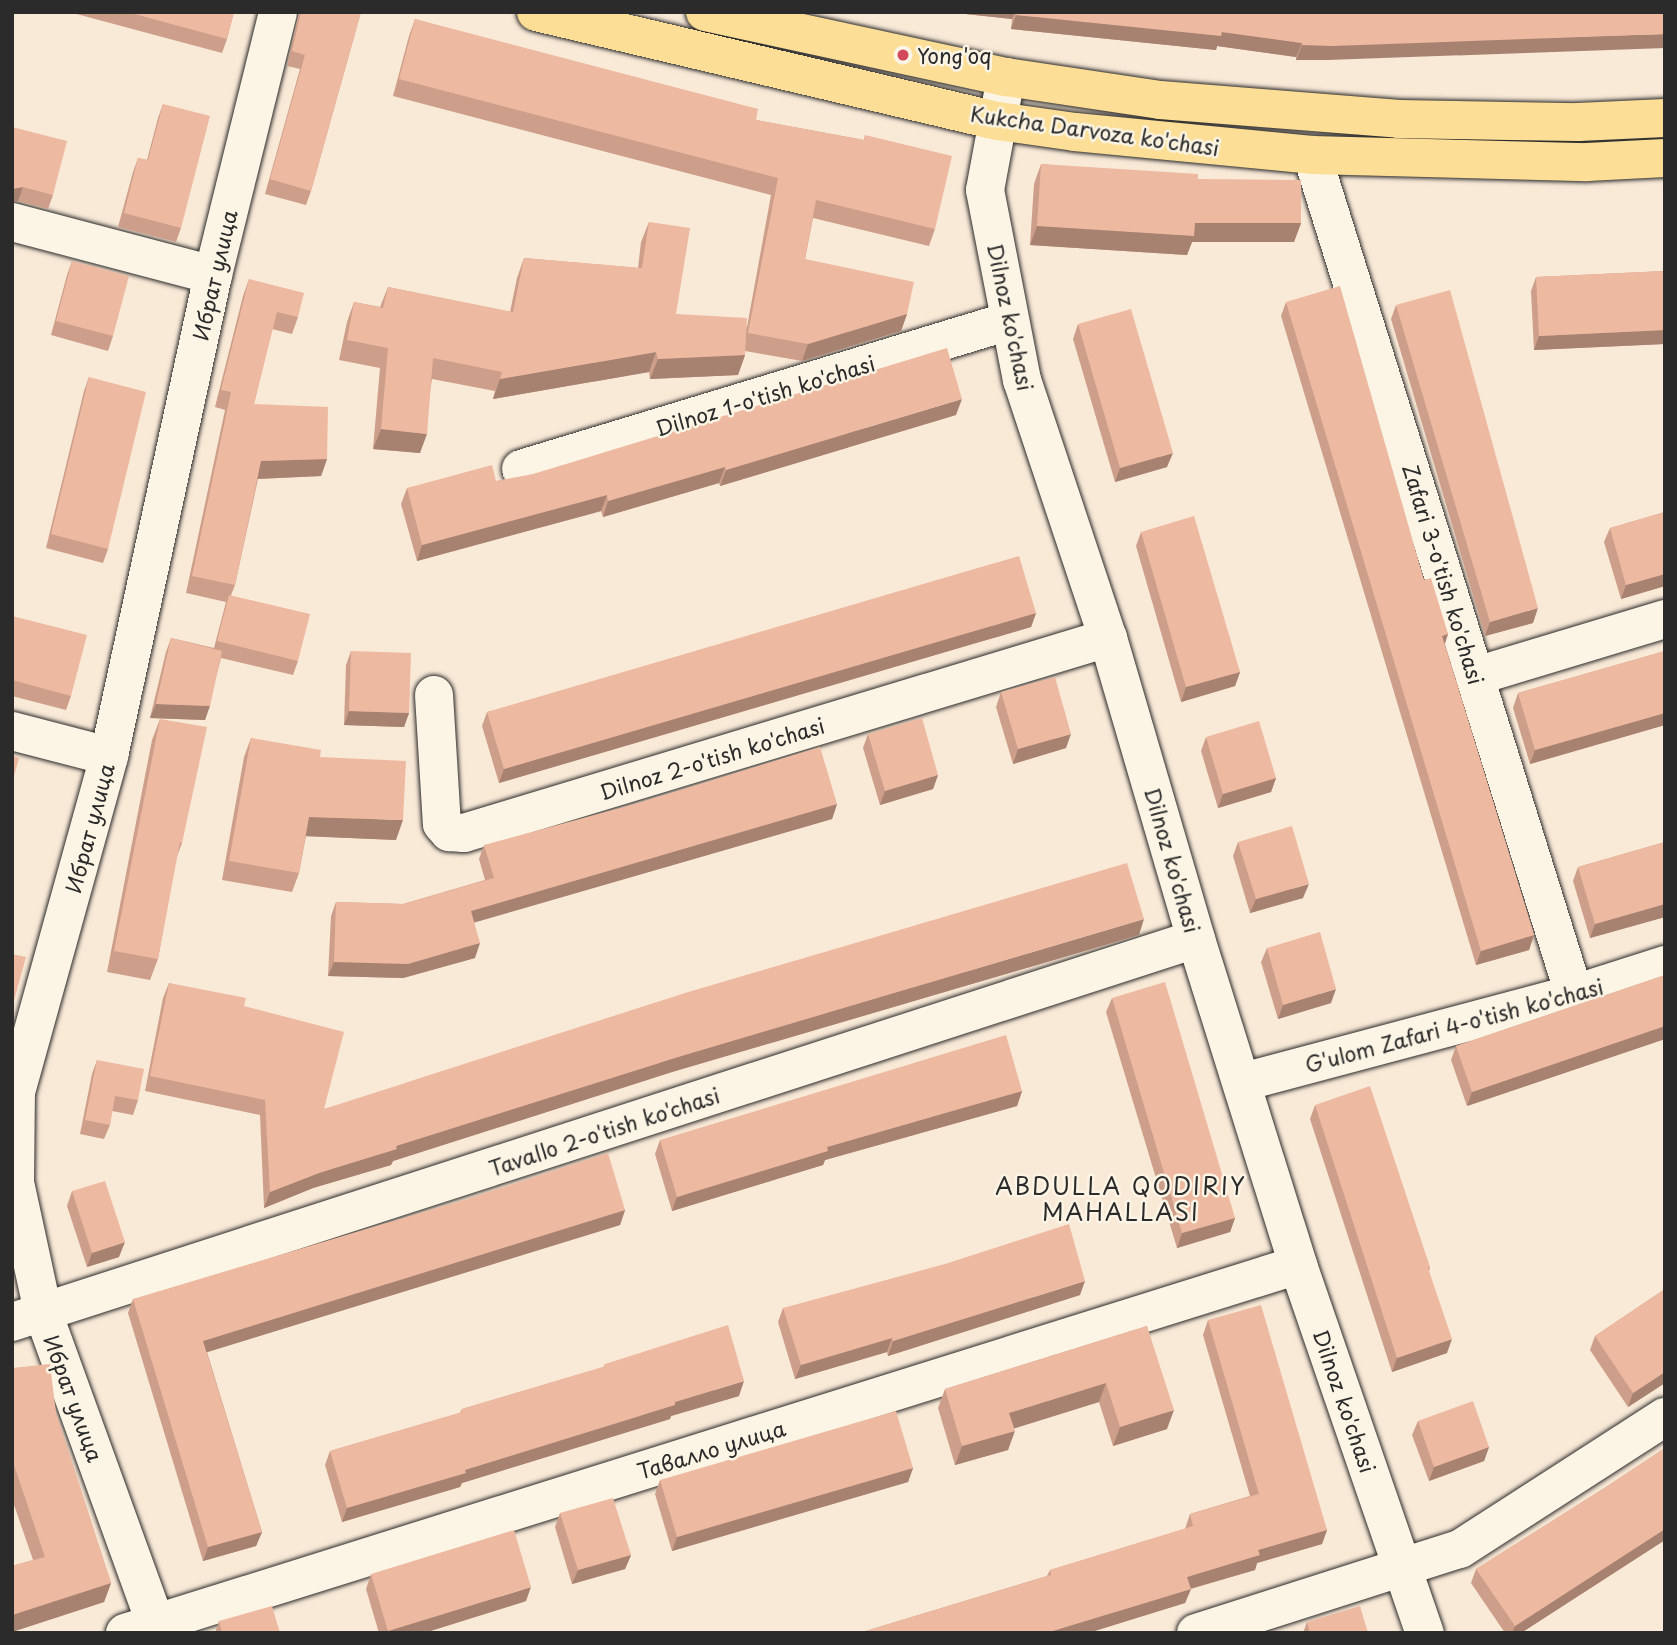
<!DOCTYPE html>
<html>
<head>
<meta charset="utf-8">
<style>
  body { margin:0 }
  #map { position:relative; width:1677px; height:1645px; overflow:hidden; background:#f9e9d7; font-family:"Playpen Sans",sans-serif }
  div>[style] { position:absolute }
  [style*='--x'] { left:calc(var(--x)*1px); top:calc(var(--y)*1px); width:calc(var(--w)*1px); rotate:calc(var(--a)*1deg) }
  .roads { filter:drop-shadow(0 0 2px #2b2b2b) drop-shadow(0 0 2px #2b2b2b) }
  .street>* { height:38px; margin:-19px; padding:0 19px; transform-origin:19px; border-radius:19px; background:#fcf5e5 }
  .secondary>* { height:38px; margin:-19px; padding:0 19px; transform-origin:19px; border-radius:19px; background:#fcf5e5 }
  .primary>* { height:38px; margin:-19px; padding:0 19px; transform-origin:19px; border-radius:19px; background:#fcde96 }
  .wall>* { inset:0; background:#cd9f8a }
  .shaded-wall>* { inset:0; background:#a78271 }
  .building>* { inset:0; background:#eeb9a1 }
  .dots>* { width:19px; height:19px; translate:-50% -50%; box-sizing:border-box; border:4px solid #fcf5e5; border-radius:50% }
  span { translate:-50% -50%; white-space:nowrap; text-align:center; line-height:1.15; -webkit-text-stroke:5px #fcf5e5; paint-order:stroke }
  .poi-label { font-size:21px; color:#2b2b2b }
  .left { translate:0 -50%; text-align:left }
  .street-label { font-size:21px; color:#2b2b2b }
  .neighbourhood-label { font-size:23px; color:#2b2b2b; letter-spacing:2px }
  .frame { position:absolute; inset:0; border:14px solid #2b2b2b; pointer-events:none }
</style>
</head>
<body>
<div id="map">
  <div class="roads">
    <div class="street">
      <i style="--x:1312;--y:155;--w:879;--a:72.66"></i>
      <i style="--x:12;--y:222;--w:208;--a:14.8"></i>
      <i style="--x:521;--y:469;--w:510;--a:-16.87"></i>
      <i style="--x:1476;--y:676;--w:197;--a:-16.8"></i>
      <i style="--x:434;--y:695;--w:129;--a:86.5"></i>
      <i style="--x:442;--y:824;--w:11;--a:49"></i>
      <i style="--x:449;--y:832;--w:15;--a:4"></i>
      <i style="--x:464;--y:833;--w:673;--a:-16.85"></i>
      <i style="--x:12;--y:731;--w:100;--a:14.5"></i>
      <i style="--x:1243;--y:1082;--w:342;--a:-14.9"></i>
      <i style="--x:1574;--y:994;--w:96;--a:-17.7"></i>
      <i style="--x:12;--y:1322;--w:1244;--a:-17.93"></i>
      <i style="--x:125;--y:1633;--w:1229;--a:-17.42"></i>
      <i style="--x:159;--y:1633;--w:341;--a:-109.9"></i>
      <i style="--x:43;--y:1312;--w:132;--a:-102.2"></i>
      <i style="--x:15;--y:1183;--w:91;--a:-89.4"></i>
      <i style="--x:16;--y:1092;--w:349;--a:-74.5"></i>
      <i style="--x:109;--y:756;--w:492;--a:-77.8"></i>
      <i style="--x:213;--y:275;--w:271;--a:-76.1"></i>
      <i style="--x:1196;--y:1633;--w:277;--a:-17.7"></i>
      <i style="--x:1460;--y:1549;--w:244;--a:-32.8"></i>
    </div>
    <div class="secondary">
      <i style="--x:1006;--y:77;--w:115;--a:100.5"></i>
      <i style="--x:985;--y:190;--w:194;--a:79"></i>
      <i style="--x:1022;--y:380;--w:272;--a:71.6"></i>
      <i style="--x:1108;--y:638;--w:314;--a:73.7"></i>
      <i style="--x:1196;--y:939;--w:342;--a:72.6"></i>
      <i style="--x:1298;--y:1265;--w:389;--a:71"></i>
    </div>
    <div class="primary">
      <i style="--x:536;--y:12;--w:475;--a:13.3"></i>
      <i style="--x:998;--y:121;--w:78;--a:8.1"></i>
      <i style="--x:1075;--y:132;--w:238;--a:5.5"></i>
      <i style="--x:1312;--y:155;--w:275;--a:1.5"></i>
      <i style="--x:1587;--y:162;--w:78;--a:-2.9"></i>
      <i style="--x:705;--y:12;--w:308;--a:12.2"></i>
      <i style="--x:1006;--y:77;--w:156;--a:8.5"></i>
      <i style="--x:1160;--y:100;--w:240;--a:4.5"></i>
      <i style="--x:1399;--y:119;--w:179;--a:1"></i>
      <i style="--x:1578;--y:122;--w:87;--a:-2.6"></i>
    </div>
  </div>
  <div class="wall">
    <i style="clip-path:polygon(69px 12px,234px 12px,227px 39px,222px 53px)"></i>
    <i style="clip-path:polygon(299px 12px,361px 12px,311px 191px,306px 205px,265px 194px,300px 69px,287px 66px)"></i>
    <i style="clip-path:polygon(947px 12px,1665px 12px,1327px 60px,1296px 60px,1296px 57px,1217px 46px,1216px 50px,1011px 29px,1012px 19px)"></i>
    <i style="clip-path:polygon(415px 19px,756px 120px,864px 140px,865px 135px,935px 229px,929px 246px,813px 218px,805px 259px,907px 314px,901px 331px,802px 361px,745px 351px,745px 355px,738px 375px,650px 379px,649px 372px,493px 399px,495px 391px,432px 379px,420px 453px,373px 449px,380px 368px,339px 360px,347px 322px,354px 302px,380px 307px,388px 287px,510px 312px,517px 278px,524px 258px,638px 268px,641px 242px,649px 222px,676px 314px,747px 327px,771px 195px,393px 96px,409px 36px)"></i>
    <i style="clip-path:polygon(163px 104px,181px 228px,176px 242px,118px 227px,133px 172px,138px 158px,147px 160px,158px 118px)"></i>
    <i style="clip-path:polygon(12px 127px,53px 195px,48px 209px,18px 201px,12px 202px)"></i>
    <i style="clip-path:polygon(1041px 164px,1198px 179px,1301px 223px,1294px 242px,1192px 242px,1187px 255px,1030px 245px,1034px 184px)"></i>
    <i style="clip-path:polygon(72px 261px,113px 336px,108px 351px,51px 335px,67px 275px)"></i>
    <i style="clip-path:polygon(1665px 271px,1665px 344px,1534px 350px,1531px 291px,1536px 277px)"></i>
    <i style="clip-path:polygon(249px 279px,298px 317px,292px 334px,272px 329px,254px 404px,327px 459px,321px 476px,258px 479px,235px 585px,231px 595px,298px 661px,293px 675px,221px 658px,205px 720px,150px 718px,166px 652px,171px 638px,214px 648px,226px 602px,186px 593px,225px 410px,215px 407px,243px 296px)"></i>
    <i style="clip-path:polygon(1286px 302px,1424px 580px,1448px 634px,1445px 644px,1534px 935px,1529px 950px,1476px 965px,1281px 316px)"></i>
    <i style="clip-path:polygon(1396px 305px,1533px 623px,1485px 636px,1391px 319px)"></i>
    <i style="clip-path:polygon(1078px 324px,1167px 467px,1115px 482px,1073px 339px)"></i>
    <i style="clip-path:polygon(89px 377px,108px 549px,103px 563px,46px 548px,84px 391px)"></i>
    <i style="clip-path:polygon(956px 415px,720px 486px,719px 483px,603px 517px,601px 511px,417px 561px,401px 504px,407px 488px,496px 481px)"></i>
    <i style="clip-path:polygon(1665px 512px,1665px 586px,1621px 599px,1604px 542px,1610px 528px)"></i>
    <i style="clip-path:polygon(1141px 532px,1240px 672px,1235px 686px,1181px 702px,1136px 546px)"></i>
    <i style="clip-path:polygon(1036px 613px,1031px 627px,499px 783px,482px 726px,487px 712px)"></i>
    <i style="clip-path:polygon(12px 616px,71px 696px,66px 710px,12px 696px)"></i>
    <i style="clip-path:polygon(351px 651px,409px 713px,404px 727px,344px 725px,346px 665px)"></i>
    <i style="clip-path:polygon(1665px 651px,1665px 725px,1530px 764px,1513px 708px,1518px 693px)"></i>
    <i style="clip-path:polygon(1001px 692px,1066px 748px,1013px 764px,996px 707px)"></i>
    <i style="clip-path:polygon(160px 719px,182px 843px,176px 859px,158px 959px,150px 980px,107px 972px,152px 740px)"></i>
    <i style="clip-path:polygon(868px 734px,938px 775px,933px 789px,880px 805px,863px 748px)"></i>
    <i style="clip-path:polygon(1206px 737px,1276px 778px,1271px 792px,1218px 808px,1201px 751px)"></i>
    <i style="clip-path:polygon(251px 738px,320px 757px,396px 840px,306px 836px,299px 873px,292px 892px,222px 880px,244px 757px)"></i>
    <i style="clip-path:polygon(837px 804px,832px 819px,474px 922px,475px 958px,403px 978px,328px 976px,331px 916px,336px 902px,403px 904px,485px 880px,479px 859px,484px 845px)"></i>
    <i style="clip-path:polygon(1238px 842px,1303px 898px,1250px 913px,1233px 856px)"></i>
    <i style="clip-path:polygon(1665px 842px,1665px 917px,1590px 938px,1573px 881px,1578px 867px)"></i>
    <i style="clip-path:polygon(1139px 935px,672px 1072px,393px 1161px,391px 1165px,313px 1188px,264px 1208px,260px 1115px,145px 1091px,163px 998px,169px 983px,244px 1006px,324px 1109px)"></i>
    <i style="clip-path:polygon(1267px 948px,1331px 1003px,1278px 1019px,1261px 962px)"></i>
    <i style="clip-path:polygon(1665px 975px,1665px 1039px,1467px 1106px,1451px 1060px,1456px 1046px)"></i>
    <i style="clip-path:polygon(1112px 998px,1235px 1218px,1230px 1232px,1177px 1248px,1106px 1012px)"></i>
    <i style="clip-path:polygon(97px 1060px,138px 1100px,133px 1115px,112px 1111px,110px 1125px,104px 1139px,80px 1134px,92px 1074px)"></i>
    <i style="clip-path:polygon(1022px 1091px,1017px 1106px,825px 1160px,823px 1165px,672px 1211px,655px 1154px,660px 1140px)"></i>
    <i style="clip-path:polygon(1315px 1105px,1430px 1267px,1429px 1271px,1447px 1353px,1392px 1372px,1310px 1119px)"></i>
    <i style="clip-path:polygon(72px 1191px,119px 1257px,87px 1267px,67px 1206px)"></i>
    <i style="clip-path:polygon(625px 1210px,620px 1225px,207px 1352px,262px 1532px,256px 1546px,203px 1561px,128px 1313px,133px 1299px)"></i>
    <i style="clip-path:polygon(1665px 1289px,1665px 1383px,1628px 1407px,1590px 1350px,1595px 1336px)"></i>
    <i style="clip-path:polygon(1080px 1295px,888px 1356px,887px 1352px,795px 1379px,778px 1322px,783px 1308px)"></i>
    <i style="clip-path:polygon(1208px 1320px,1327px 1530px,1322px 1544px,1257px 1563px,1255px 1570px,1191px 1589px,1185px 1603px,1088px 1633px,859px 1633px,1047px 1576px,1050px 1570px,1185px 1529px,1190px 1514px,1250px 1496px,1203px 1335px)"></i>
    <i style="clip-path:polygon(1147px 1326px,1167px 1429px,1113px 1446px,1099px 1402px,1014px 1428px,1008px 1450px,955px 1465px,938px 1408px,945px 1389px)"></i>
    <i style="clip-path:polygon(605px 1364px,739px 1396px,671px 1416px,670px 1419px,462px 1483px,460px 1487px,342px 1522px,325px 1465px,330px 1451px,460px 1413px,462px 1409px,604px 1367px)"></i>
    <i style="clip-path:polygon(12px 1368px,56px 1413px,111px 1583px,104px 1602px,12px 1632px,12px 1566px,33px 1560px,12px 1499px)"></i>
    <i style="clip-path:polygon(1418px 1421px,1489px 1447px,1484px 1461px,1429px 1481px,1412px 1435px)"></i>
    <i style="clip-path:polygon(1665px 1448px,1665px 1540px,1521px 1633px,1505px 1633px,1471px 1583px,1476px 1569px,1606px 1487px)"></i>
    <i style="clip-path:polygon(913px 1468px,908px 1482px,672px 1551px,655px 1494px,660px 1480px)"></i>
    <i style="clip-path:polygon(560px 1513px,631px 1555px,625px 1569px,572px 1584px,555px 1527px)"></i>
    <i style="clip-path:polygon(371px 1574px,526px 1601px,424px 1633px,379px 1633px,366px 1589px)"></i>
    <i style="clip-path:polygon(219px 1621px,280px 1633px,215px 1633px)"></i>
    <i style="clip-path:polygon(1307px 1622px,1368px 1633px,1303px 1633px)"></i>
  </div>
  <div class="shaded-wall">
    <i style="clip-path:polygon(947px 12px,1015px 12px,1012px 19px)"></i>
    <i style="clip-path:polygon(1016px 15px,1222px 32px,1302px 43px,1296px 57px,1217px 46px,1216px 50px,1011px 29px)"></i>
    <i style="clip-path:polygon(1665px 34px,1665px 48px,1327px 60px,1296px 60px,1302px 45px)"></i>
    <i style="clip-path:polygon(23px 187px,18px 201px,12px 202px,12px 189px)"></i>
    <i style="clip-path:polygon(1195px 223px,1301px 223px,1294px 242px,1192px 242px,1187px 255px,1030px 245px,1037px 226px)"></i>
    <i style="clip-path:polygon(907px 314px,901px 331px,802px 361px,808px 344px)"></i>
    <i style="clip-path:polygon(1665px 330px,1665px 344px,1534px 350px,1539px 336px)"></i>
    <i style="clip-path:polygon(656px 352px,649px 372px,493px 399px,500px 379px)"></i>
    <i style="clip-path:polygon(745px 355px,738px 375px,650px 379px,658px 359px)"></i>
    <i style="clip-path:polygon(962px 399px,956px 415px,720px 486px,726px 470px)"></i>
    <i style="clip-path:polygon(381px 429px,427px 434px,420px 453px,373px 449px)"></i>
    <i style="clip-path:polygon(1173px 453px,1167px 467px,1115px 482px,1120px 468px)"></i>
    <i style="clip-path:polygon(327px 459px,321px 476px,255px 479px,261px 461px)"></i>
    <i style="clip-path:polygon(725px 467px,719px 483px,603px 517px,608px 501px)"></i>
    <i style="clip-path:polygon(607px 495px,601px 511px,417px 561px,422px 545px)"></i>
    <i style="clip-path:polygon(1665px 574px,1665px 586px,1621px 599px,1626px 585px)"></i>
    <i style="clip-path:polygon(1538px 608px,1533px 623px,1485px 636px,1490px 622px)"></i>
    <i style="clip-path:polygon(1036px 613px,1031px 627px,499px 783px,504px 769px)"></i>
    <i style="clip-path:polygon(1448px 634px,1443px 648px,1442px 636px)"></i>
    <i style="clip-path:polygon(1240px 672px,1235px 686px,1181px 702px,1186px 687px)"></i>
    <i style="clip-path:polygon(156px 704px,210px 706px,205px 720px,150px 718px)"></i>
    <i style="clip-path:polygon(349px 711px,409px 713px,404px 727px,344px 725px)"></i>
    <i style="clip-path:polygon(1665px 713px,1665px 725px,1530px 764px,1535px 750px)"></i>
    <i style="clip-path:polygon(1071px 734px,1066px 748px,1013px 764px,1018px 749px)"></i>
    <i style="clip-path:polygon(938px 775px,933px 789px,880px 805px,885px 791px)"></i>
    <i style="clip-path:polygon(1276px 778px,1271px 792px,1218px 808px,1223px 794px)"></i>
    <i style="clip-path:polygon(837px 804px,832px 819px,466px 925px,471px 911px)"></i>
    <i style="clip-path:polygon(309px 817px,403px 820px,396px 840px,302px 836px)"></i>
    <i style="clip-path:polygon(1309px 884px,1303px 898px,1250px 913px,1256px 899px)"></i>
    <i style="clip-path:polygon(1665px 904px,1665px 917px,1590px 938px,1595px 924px)"></i>
    <i style="clip-path:polygon(1144px 919px,1139px 935px,672px 1072px,393px 1161px,391px 1165px,313px 1188px,264px 1208px,270px 1192px,319px 1173px,396px 1146px,678px 1057px)"></i>
    <i style="clip-path:polygon(1534px 935px,1529px 950px,1476px 965px,1481px 951px)"></i>
    <i style="clip-path:polygon(480px 943px,475px 958px,403px 978px,328px 976px,334px 962px)"></i>
    <i style="clip-path:polygon(1336px 989px,1331px 1003px,1278px 1019px,1283px 1005px)"></i>
    <i style="clip-path:polygon(1665px 1026px,1665px 1039px,1467px 1106px,1472px 1092px)"></i>
    <i style="clip-path:polygon(1022px 1091px,1017px 1106px,825px 1160px,823px 1165px,672px 1211px,677px 1197px,827px 1147px)"></i>
    <i style="clip-path:polygon(625px 1210px,620px 1225px,198px 1355px,203px 1341px)"></i>
    <i style="clip-path:polygon(1235px 1218px,1230px 1232px,1177px 1248px,1182px 1233px)"></i>
    <i style="clip-path:polygon(125px 1242px,119px 1257px,87px 1267px,92px 1253px)"></i>
    <i style="clip-path:polygon(1085px 1281px,1080px 1295px,888px 1356px,893px 1341px)"></i>
    <i style="clip-path:polygon(892px 1338px,887px 1352px,795px 1379px,801px 1365px)"></i>
    <i style="clip-path:polygon(1452px 1339px,1447px 1353px,1392px 1372px,1397px 1358px)"></i>
    <i style="clip-path:polygon(1665px 1372px,1665px 1383px,1628px 1407px,1633px 1393px)"></i>
    <i style="clip-path:polygon(744px 1381px,739px 1396px,671px 1416px,670px 1419px,462px 1483px,460px 1487px,342px 1522px,347px 1508px,675px 1402px)"></i>
    <i style="clip-path:polygon(1106px 1383px,1099px 1402px,1003px 1432px,1009px 1413px)"></i>
    <i style="clip-path:polygon(1174px 1410px,1167px 1429px,1113px 1446px,1120px 1427px)"></i>
    <i style="clip-path:polygon(1015px 1431px,1008px 1450px,955px 1465px,962px 1446px)"></i>
    <i style="clip-path:polygon(1489px 1447px,1484px 1461px,1429px 1481px,1434px 1467px)"></i>
    <i style="clip-path:polygon(913px 1468px,908px 1482px,672px 1551px,677px 1537px)"></i>
    <i style="clip-path:polygon(1665px 1529px,1665px 1540px,1521px 1633px,1512px 1633px,1515px 1626px)"></i>
    <i style="clip-path:polygon(1327px 1530px,1322px 1544px,1257px 1563px,1255px 1570px,1182px 1591px,1187px 1577px,1258px 1550px)"></i>
    <i style="clip-path:polygon(262px 1532px,256px 1546px,203px 1561px,208px 1547px)"></i>
    <i style="clip-path:polygon(631px 1555px,625px 1569px,572px 1584px,578px 1570px)"></i>
    <i style="clip-path:polygon(111px 1583px,104px 1602px,12px 1632px,12px 1615px)"></i>
    <i style="clip-path:polygon(531px 1587px,526px 1601px,424px 1633px,388px 1633px,388px 1631px)"></i>
    <i style="clip-path:polygon(1191px 1589px,1185px 1603px,1088px 1633px,1046px 1633px)"></i>
  </div>
  <div class="building">
    <i style="clip-path:polygon(127px 12px,234px 12px,227px 39px)"></i>
    <i style="clip-path:polygon(301px 12px,361px 12px,311px 191px,270px 179px,305px 55px,292px 51px)"></i>
    <i style="clip-path:polygon(1017px 12px,1665px 12px,1665px 34px,1332px 46px,1302px 45px,1302px 43px,1222px 32px,1221px 36px,1016px 15px)"></i>
    <i style="clip-path:polygon(415px 19px,758px 109px,756px 120px,864px 140px,865px 135px,952px 156px,935px 229px,816px 200px,805px 259px,914px 282px,907px 314px,808px 344px,748px 333px,778px 178px,399px 79px)"></i>
    <i style="clip-path:polygon(163px 104px,210px 116px,181px 228px,124px 213px,138px 158px,148px 160px)"></i>
    <i style="clip-path:polygon(12px 127px,67px 141px,53px 195px,23px 187px,12px 189px)"></i>
    <i style="clip-path:polygon(1041px 164px,1198px 174px,1198px 179px,1301px 180px,1301px 223px,1195px 223px,1194px 236px,1037px 226px)"></i>
    <i style="clip-path:polygon(649px 222px,690px 228px,676px 314px,747px 318px,745px 355px,658px 359px,656px 352px,500px 379px,502px 372px,433px 358px,427px 434px,381px 429px,388px 348px,347px 340px,354px 302px,383px 308px,388px 287px,513px 312px,524px 258px,642px 268px)"></i>
    <i style="clip-path:polygon(72px 261px,129px 276px,113px 336px,56px 321px)"></i>
    <i style="clip-path:polygon(1665px 271px,1665px 330px,1539px 336px,1536px 277px)"></i>
    <i style="clip-path:polygon(249px 279px,304px 293px,298px 317px,277px 312px,254px 404px,328px 407px,327px 459px,261px 461px,235px 585px,192px 576px,231px 392px,221px 390px)"></i>
    <i style="clip-path:polygon(1340px 286px,1424px 580px,1431px 578px,1448px 634px,1442px 636px,1534px 935px,1481px 951px,1286px 302px)"></i>
    <i style="clip-path:polygon(1450px 290px,1538px 608px,1490px 622px,1396px 305px)"></i>
    <i style="clip-path:polygon(1131px 309px,1173px 453px,1120px 468px,1078px 324px)"></i>
    <i style="clip-path:polygon(947px 348px,962px 399px,726px 470px,725px 467px,608px 501px,607px 495px,422px 545px,407px 488px,492px 465px,496px 481px,533px 474px)"></i>
    <i style="clip-path:polygon(89px 377px,146px 392px,108px 549px,51px 534px)"></i>
    <i style="clip-path:polygon(1665px 512px,1665px 574px,1626px 585px,1610px 528px)"></i>
    <i style="clip-path:polygon(1194px 516px,1240px 672px,1186px 687px,1141px 532px)"></i>
    <i style="clip-path:polygon(1019px 556px,1036px 613px,504px 769px,487px 712px)"></i>
    <i style="clip-path:polygon(229px 595px,310px 614px,298px 661px,217px 641px)"></i>
    <i style="clip-path:polygon(12px 616px,87px 635px,71px 696px,12px 680px)"></i>
    <i style="clip-path:polygon(171px 638px,222px 651px,210px 706px,156px 704px)"></i>
    <i style="clip-path:polygon(351px 651px,411px 653px,409px 713px,349px 711px)"></i>
    <i style="clip-path:polygon(1665px 651px,1665px 713px,1535px 750px,1518px 693px)"></i>
    <i style="clip-path:polygon(1055px 677px,1071px 734px,1018px 749px,1001px 692px)"></i>
    <i style="clip-path:polygon(922px 718px,938px 775px,885px 791px,868px 734px)"></i>
    <i style="clip-path:polygon(160px 719px,207px 727px,182px 843px,180px 842px,158px 959px,114px 951px)"></i>
    <i style="clip-path:polygon(1259px 721px,1276px 778px,1223px 794px,1206px 737px)"></i>
    <i style="clip-path:polygon(251px 738px,321px 750px,320px 757px,406px 761px,403px 820px,309px 817px,299px 873px,229px 861px)"></i>
    <i style="clip-path:polygon(820px 747px,837px 804px,471px 911px,480px 943px,408px 964px,334px 962px,336px 902px,403px 904px,494px 878px,484px 845px,635px 804px)"></i>
    <i style="clip-path:polygon(12px 756px,19px 758px,12px 783px)"></i>
    <i style="clip-path:polygon(1292px 826px,1309px 884px,1256px 899px,1238px 842px)"></i>
    <i style="clip-path:polygon(1665px 842px,1665px 904px,1595px 924px,1578px 867px)"></i>
    <i style="clip-path:polygon(1127px 863px,1144px 919px,678px 1057px,396px 1146px,397px 1149px,319px 1173px,270px 1192px,265px 1100px,150px 1076px,169px 983px,246px 998px,244px 1006px,344px 1032px,324px 1109px,685px 993px)"></i>
    <i style="clip-path:polygon(1320px 932px,1336px 989px,1283px 1005px,1267px 948px)"></i>
    <i style="clip-path:polygon(12px 954px,26px 957px,12px 1008px)"></i>
    <i style="clip-path:polygon(1665px 975px,1665px 1026px,1472px 1092px,1456px 1046px)"></i>
    <i style="clip-path:polygon(1165px 982px,1235px 1218px,1182px 1233px,1112px 998px)"></i>
    <i style="clip-path:polygon(1006px 1035px,1022px 1091px,827px 1147px,828px 1151px,677px 1197px,660px 1140px)"></i>
    <i style="clip-path:polygon(97px 1060px,144px 1069px,138px 1100px,115px 1096px,110px 1125px,85px 1120px)"></i>
    <i style="clip-path:polygon(1370px 1086px,1430px 1267px,1428px 1268px,1452px 1339px,1397px 1358px,1315px 1105px)"></i>
    <i style="clip-path:polygon(608px 1153px,625px 1210px,203px 1341px,262px 1532px,208px 1547px,133px 1299px,467px 1199px)"></i>
    <i style="clip-path:polygon(105px 1181px,125px 1242px,92px 1253px,72px 1191px)"></i>
    <i style="clip-path:polygon(1069px 1224px,1085px 1281px,893px 1341px,892px 1338px,801px 1365px,783px 1308px,945px 1264px)"></i>
    <i style="clip-path:polygon(1665px 1289px,1665px 1372px,1633px 1393px,1595px 1336px)"></i>
    <i style="clip-path:polygon(1261px 1305px,1327px 1530px,1258px 1550px,1260px 1555px,1187px 1577px,1191px 1589px,1046px 1633px,859px 1633px,1051px 1575px,1050px 1570px,1193px 1526px,1190px 1514px,1259px 1494px,1208px 1320px)"></i>
    <i style="clip-path:polygon(728px 1325px,744px 1381px,675px 1402px,675px 1405px,465px 1470px,466px 1473px,347px 1508px,330px 1451px,462px 1412px,462px 1409px,606px 1366px,605px 1364px)"></i>
    <i style="clip-path:polygon(1147px 1326px,1174px 1410px,1120px 1427px,1106px 1383px,1009px 1413px,1015px 1431px,962px 1446px,945px 1389px)"></i>
    <i style="clip-path:polygon(50px 1364px,56px 1413px,111px 1583px,12px 1615px,12px 1566px,45px 1557px,12px 1459px,12px 1368px)"></i>
    <i style="clip-path:polygon(1473px 1401px,1489px 1447px,1434px 1467px,1418px 1421px)"></i>
    <i style="clip-path:polygon(896px 1411px,913px 1468px,677px 1537px,660px 1480px)"></i>
    <i style="clip-path:polygon(1665px 1448px,1665px 1529px,1515px 1626px,1476px 1569px,1606px 1487px)"></i>
    <i style="clip-path:polygon(613px 1498px,631px 1555px,578px 1570px,560px 1513px)"></i>
    <i style="clip-path:polygon(514px 1530px,531px 1587px,388px 1631px,371px 1574px)"></i>
    <i style="clip-path:polygon(272px 1606px,280px 1633px,222px 1633px,219px 1621px)"></i>
    <i style="clip-path:polygon(1360px 1606px,1368px 1633px,1310px 1633px,1307px 1622px)"></i>
  </div>
  <div class="dots">
    <i style="left:903px;top:55px;background:#d1495b"></i>
  </div>
  <div class="poi-label">
    <span class="left" style="left:917px;top:55px">Yong'oq</span>
  </div>
  <div class="street-label">
    <span style="left:1095px;top:130px;rotate:8deg">Kukcha Darvoza ko'chasi</span>
    <span style="left:214px;top:275px;rotate:-77deg">Ибрат улица</span>
    <span style="left:1011px;top:317px;rotate:78deg">Dilnoz ko'chasi</span>
    <span style="left:765px;top:395px;rotate:-17deg">Dilnoz 1-o'tish ko'chasi</span>
    <span style="left:1444px;top:574px;rotate:73deg">Zafari 3-o'tish ko'chasi</span>
    <span style="left:712px;top:758px;rotate:-17deg">Dilnoz 2-o'tish ko'chasi</span>
    <span style="left:89px;top:828px;rotate:-75deg">Ибрат улица</span>
    <span style="left:1173px;top:860px;rotate:74deg">Dilnoz ko'chasi</span>
    <span style="left:1454px;top:1025px;rotate:-15deg">G'ulom Zafari 4-o'tish ko'chasi</span>
    <span style="left:604px;top:1131px;rotate:-18deg">Tavallo 2-o'tish ko'chasi</span>
    <span style="left:74px;top:1398px;rotate:70deg">Ибрат улица</span>
    <span style="left:1345px;top:1401px;rotate:71deg">Dilnoz ko'chasi</span>
    <span style="left:711px;top:1449px;rotate:-17deg">Тавалло улица</span>
  </div>
  <div class="neighbourhood-label">
    <span style="left:1121px;top:1199px">ABDULLA QODIRIY<br>MAHALLASI</span>
  </div>
  <div class="frame"></div>
</div>
</body>
</html>
